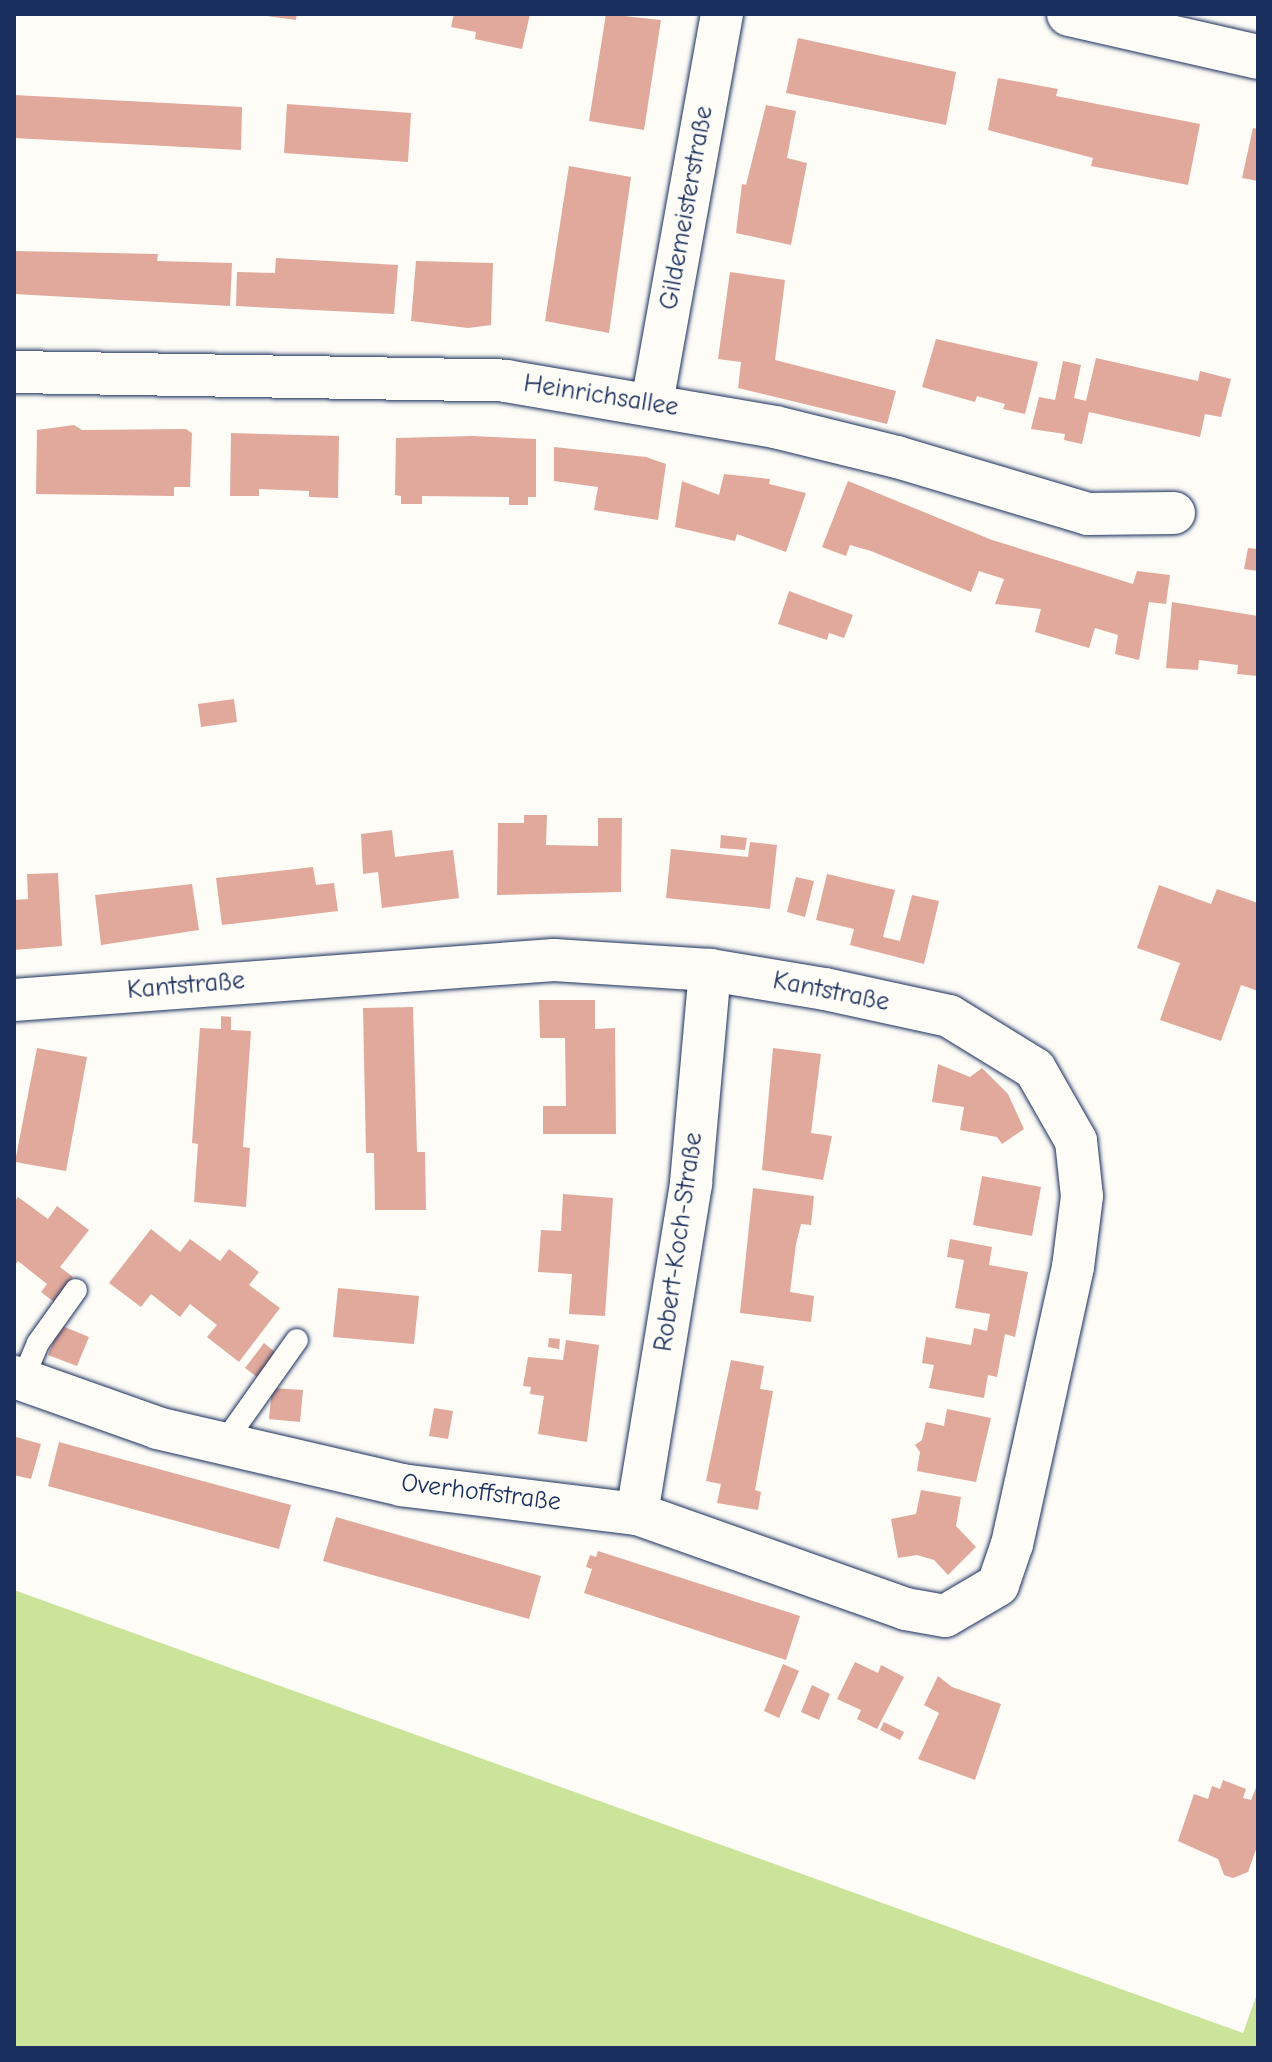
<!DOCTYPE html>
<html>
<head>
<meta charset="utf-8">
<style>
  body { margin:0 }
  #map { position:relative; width:1272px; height:2062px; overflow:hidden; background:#fdfcf7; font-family:"Comic Neue",sans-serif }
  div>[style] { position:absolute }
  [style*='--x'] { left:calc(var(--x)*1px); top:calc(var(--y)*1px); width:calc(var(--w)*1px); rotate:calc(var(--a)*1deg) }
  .green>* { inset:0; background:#cae49a }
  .building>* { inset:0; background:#e1a99b }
  .roads { filter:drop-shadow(0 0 2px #1b2f5e) drop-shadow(0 0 2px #1b2f5e) }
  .service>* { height:22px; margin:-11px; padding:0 11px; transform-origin:11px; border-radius:11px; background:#fdfcf7 }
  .minor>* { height:42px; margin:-21px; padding:0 21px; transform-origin:21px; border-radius:21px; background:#fdfcf7 }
  .secondary>* { height:44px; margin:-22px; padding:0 22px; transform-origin:22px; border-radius:22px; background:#fdfcf7 }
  span { translate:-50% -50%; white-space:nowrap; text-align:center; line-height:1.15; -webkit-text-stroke:7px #fdfcf7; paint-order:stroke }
  .street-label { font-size:26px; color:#1b2f5e }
  .frame { position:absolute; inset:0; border:16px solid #1b2f5e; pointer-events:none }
</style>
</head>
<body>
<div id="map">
  <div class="green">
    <i style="clip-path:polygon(14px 1590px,1243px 2033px,1258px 1991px,1258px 2048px,14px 2048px)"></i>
  </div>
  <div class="building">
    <i style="clip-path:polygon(252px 14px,297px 14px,296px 20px)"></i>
    <i style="clip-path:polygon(454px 14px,530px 14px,522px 49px,475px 39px,476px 32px,451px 27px)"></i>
    <i style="clip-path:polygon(606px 14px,661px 20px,644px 130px,589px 121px)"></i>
    <i style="clip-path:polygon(798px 38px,956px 72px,946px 125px,786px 93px)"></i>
    <i style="clip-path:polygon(998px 78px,1058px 89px,1056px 96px,1200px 124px,1188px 185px,1091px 166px,1093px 158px,988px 130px)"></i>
    <i style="clip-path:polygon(14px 95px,242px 107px,241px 150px,14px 138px)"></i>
    <i style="clip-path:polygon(287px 104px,411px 113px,408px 162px,284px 153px)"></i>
    <i style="clip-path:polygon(766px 105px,796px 111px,787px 158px,807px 163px,791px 245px,736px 233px,742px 184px,746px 185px)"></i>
    <i style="clip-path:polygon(1253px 128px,1258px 129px,1258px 181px,1242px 178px)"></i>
    <i style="clip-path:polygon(569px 166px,631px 177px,609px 333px,545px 321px)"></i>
    <i style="clip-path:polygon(14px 251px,158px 254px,157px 261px,232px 263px,230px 306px,14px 294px)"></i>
    <i style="clip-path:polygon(276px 258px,398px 265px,394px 314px,236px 306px,237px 272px,275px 273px)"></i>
    <i style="clip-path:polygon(416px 261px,493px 263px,491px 325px,468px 328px,411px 321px)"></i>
    <i style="clip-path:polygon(730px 272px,785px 280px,775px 360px,896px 391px,887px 424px,738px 388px,741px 362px,718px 359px)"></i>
    <i style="clip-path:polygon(936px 339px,1038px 362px,1025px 414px,1003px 409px,1005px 404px,977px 396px,975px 402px,922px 387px)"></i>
    <i style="clip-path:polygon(1096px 358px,1198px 381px,1200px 371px,1231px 379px,1221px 417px,1205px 414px,1200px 437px,1089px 412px,1082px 444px,1064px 440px,1065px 434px,1031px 429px,1039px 397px,1055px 400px,1063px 361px,1081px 365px,1074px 398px,1086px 401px)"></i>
    <i style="clip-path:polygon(74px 425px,82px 430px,186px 429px,192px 433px,190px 487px,174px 487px,174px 496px,36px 494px,37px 430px)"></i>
    <i style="clip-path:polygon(231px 433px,339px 436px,338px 498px,309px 497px,309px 491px,259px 489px,259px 496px,230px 496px)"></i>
    <i style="clip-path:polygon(472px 436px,536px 439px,536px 497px,528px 497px,528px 505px,509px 505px,509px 497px,422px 496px,422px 504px,401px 504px,401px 496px,395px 495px,396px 438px)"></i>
    <i style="clip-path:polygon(554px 447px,646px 457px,666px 464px,658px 520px,594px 510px,598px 487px,554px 481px)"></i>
    <i style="clip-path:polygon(724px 474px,770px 479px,769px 484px,806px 493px,786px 552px,737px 534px,735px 541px,675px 527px,682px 481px,719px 495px)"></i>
    <i style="clip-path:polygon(848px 481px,992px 540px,1133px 584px,1137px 571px,1170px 575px,1166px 604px,1149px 602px,1139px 660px,1115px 654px,1118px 635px,1095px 628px,1089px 648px,1035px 632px,1041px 609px,995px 604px,1004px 579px,979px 571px,971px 592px,871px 551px,850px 545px,846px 556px,822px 547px)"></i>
    <i style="clip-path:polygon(1248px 548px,1258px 549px,1258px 571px,1244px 569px)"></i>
    <i style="clip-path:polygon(789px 591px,853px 615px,844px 638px,829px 633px,827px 640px,778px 624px)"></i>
    <i style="clip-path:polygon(1172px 602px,1258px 616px,1258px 676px,1237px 674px,1238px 665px,1199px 660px,1198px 670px,1166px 668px)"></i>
    <i style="clip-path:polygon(234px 699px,237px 722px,201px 727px,198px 704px)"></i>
    <i style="clip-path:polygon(524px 815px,547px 815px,546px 845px,598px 846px,598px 818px,622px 818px,621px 892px,497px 895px,498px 823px,524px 823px)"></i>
    <i style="clip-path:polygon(392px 830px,395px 857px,453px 850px,459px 898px,382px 908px,378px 872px,363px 874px,361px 834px)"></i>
    <i style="clip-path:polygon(721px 835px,747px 838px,745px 850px,720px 848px)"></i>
    <i style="clip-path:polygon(750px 842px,777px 845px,770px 909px,666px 898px,671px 849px,748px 857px)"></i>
    <i style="clip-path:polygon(313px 867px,316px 885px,334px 883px,338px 911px,222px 925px,216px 878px)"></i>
    <i style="clip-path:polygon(58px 873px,62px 946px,14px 950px,14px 900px,28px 899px,27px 874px)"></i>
    <i style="clip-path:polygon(827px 874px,895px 890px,883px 937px,900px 941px,912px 895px,939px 901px,924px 964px,850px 945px,854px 929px,816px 920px)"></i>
    <i style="clip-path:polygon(796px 877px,814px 881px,805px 917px,787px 912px)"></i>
    <i style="clip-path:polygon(192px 884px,199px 930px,101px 945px,95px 895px)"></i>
    <i style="clip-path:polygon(1159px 885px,1211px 904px,1217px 889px,1258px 903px,1258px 991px,1241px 985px,1221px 1041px,1160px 1020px,1180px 963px,1137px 948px)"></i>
    <i style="clip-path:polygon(539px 1000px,595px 1000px,595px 1029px,615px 1028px,616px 1134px,543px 1134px,543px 1106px,566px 1106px,565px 1038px,540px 1038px)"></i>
    <i style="clip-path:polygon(413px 1007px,417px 1152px,425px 1152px,426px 1210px,375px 1210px,374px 1153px,366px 1153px,363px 1008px)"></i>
    <i style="clip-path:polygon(221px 1016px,231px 1017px,231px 1030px,251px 1031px,243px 1147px,250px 1148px,246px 1207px,194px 1202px,198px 1144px,192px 1143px,200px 1028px,221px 1029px)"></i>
    <i style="clip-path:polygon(37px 1048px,87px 1057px,66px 1171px,15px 1162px)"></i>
    <i style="clip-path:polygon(773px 1048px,821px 1054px,811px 1133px,832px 1136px,823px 1180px,762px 1170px)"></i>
    <i style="clip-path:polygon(938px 1064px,970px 1077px,982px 1068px,1008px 1094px,1024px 1129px,1002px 1144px,997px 1137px,960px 1130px,964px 1107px,932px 1102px)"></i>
    <i style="clip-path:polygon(982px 1176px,1041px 1187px,1032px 1236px,973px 1225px)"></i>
    <i style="clip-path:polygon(753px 1188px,814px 1196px,811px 1225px,801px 1224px,796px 1244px,790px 1292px,814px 1296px,811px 1322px,740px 1313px)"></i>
    <i style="clip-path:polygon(563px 1194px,613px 1198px,605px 1316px,569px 1314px,572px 1274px,538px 1272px,541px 1230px,561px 1231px)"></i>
    <i style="clip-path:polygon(18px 1197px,48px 1219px,57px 1206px,89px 1230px,60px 1267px,73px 1277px,54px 1302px,41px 1292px,47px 1284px,18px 1261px,14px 1267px,14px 1203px)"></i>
    <i style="clip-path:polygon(151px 1229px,180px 1252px,190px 1239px,220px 1261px,229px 1249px,259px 1272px,249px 1285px,280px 1308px,239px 1362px,207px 1337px,217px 1325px,190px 1304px,180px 1317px,151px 1294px,141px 1307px,109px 1283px)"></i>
    <i style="clip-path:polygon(950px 1239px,992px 1247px,989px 1265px,1028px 1272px,1015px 1337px,1005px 1334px,997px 1377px,988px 1375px,984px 1398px,929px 1388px,934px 1365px,922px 1363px,926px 1337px,971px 1345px,974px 1328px,987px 1331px,990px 1314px,955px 1308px,964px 1260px,947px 1257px)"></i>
    <i style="clip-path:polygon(338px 1288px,419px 1296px,414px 1344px,333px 1337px)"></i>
    <i style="clip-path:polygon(60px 1325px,89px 1337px,77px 1366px,48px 1355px)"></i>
    <i style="clip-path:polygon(549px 1338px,560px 1339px,559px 1349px,548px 1347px)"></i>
    <i style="clip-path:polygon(566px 1340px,599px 1345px,587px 1442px,538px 1434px,544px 1396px,530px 1394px,531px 1387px,523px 1386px,528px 1357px,563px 1360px)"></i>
    <i style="clip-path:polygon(264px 1343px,276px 1353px,257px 1377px,245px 1368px)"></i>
    <i style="clip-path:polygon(731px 1360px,764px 1366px,760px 1389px,773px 1391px,755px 1490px,761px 1492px,758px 1510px,717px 1503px,721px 1484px,706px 1481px)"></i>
    <i style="clip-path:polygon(272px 1388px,303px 1390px,300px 1422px,269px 1419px)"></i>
    <i style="clip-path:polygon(434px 1408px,453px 1411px,448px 1439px,429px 1436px)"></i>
    <i style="clip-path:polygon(947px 1409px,991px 1418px,976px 1482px,917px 1471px,920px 1452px,915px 1445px,922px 1440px,926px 1422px,944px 1426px)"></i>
    <i style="clip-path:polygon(14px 1430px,16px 1437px,41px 1444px,31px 1479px,14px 1475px)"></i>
    <i style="clip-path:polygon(59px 1442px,291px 1505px,279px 1549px,48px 1486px)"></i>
    <i style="clip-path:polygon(921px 1490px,961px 1497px,956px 1526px,976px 1547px,948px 1575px,934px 1560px,917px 1555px,898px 1558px,891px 1519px,916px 1514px)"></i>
    <i style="clip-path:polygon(336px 1517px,541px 1576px,529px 1619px,323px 1561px)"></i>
    <i style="clip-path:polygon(598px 1551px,800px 1616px,786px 1660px,584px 1593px,592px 1569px,586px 1567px,590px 1555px,596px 1557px)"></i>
    <i style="clip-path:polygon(855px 1662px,878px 1673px,881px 1665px,904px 1677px,877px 1729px,857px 1719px,861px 1710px,837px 1699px)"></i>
    <i style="clip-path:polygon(783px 1664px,799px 1671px,779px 1718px,764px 1711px)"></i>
    <i style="clip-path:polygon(938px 1676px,952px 1687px,1001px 1704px,975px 1780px,918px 1759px,939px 1713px,924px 1705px)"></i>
    <i style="clip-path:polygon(812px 1685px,830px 1694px,819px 1720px,801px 1712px)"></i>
    <i style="clip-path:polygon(884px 1722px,904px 1732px,900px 1740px,880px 1730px)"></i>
    <i style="clip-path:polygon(1223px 1780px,1246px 1789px,1243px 1798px,1251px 1800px,1258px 1783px,1258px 1844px,1248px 1872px,1233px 1878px,1224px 1875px,1218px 1859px,1178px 1841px,1194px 1794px,1208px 1799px,1212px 1786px,1220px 1789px)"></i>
  </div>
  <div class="roads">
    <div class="service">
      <i style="--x:22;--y:1381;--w:41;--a:-67.2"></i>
      <i style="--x:38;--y:1343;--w:65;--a:-54.4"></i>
      <i style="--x:224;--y:1443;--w:126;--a:-54.7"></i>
    </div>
    <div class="minor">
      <i style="--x:14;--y:372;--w:492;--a:1"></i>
      <i style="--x:506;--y:381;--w:273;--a:9.7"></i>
      <i style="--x:775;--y:427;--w:126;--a:13.8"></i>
      <i style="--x:897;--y:457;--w:199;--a:16.6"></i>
      <i style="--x:1088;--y:514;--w:86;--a:-0.7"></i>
      <i style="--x:652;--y:403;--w:395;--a:-79.8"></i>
      <i style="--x:14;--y:1000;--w:541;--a:-4.24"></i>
      <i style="--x:554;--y:960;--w:156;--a:3.7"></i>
      <i style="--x:710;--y:970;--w:117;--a:9.4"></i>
      <i style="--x:825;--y:989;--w:127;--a:12.3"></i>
      <i style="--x:949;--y:1016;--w:101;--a:31.6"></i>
      <i style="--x:1035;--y:1069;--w:83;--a:60.3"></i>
      <i style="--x:1076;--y:1141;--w:55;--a:83.8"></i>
      <i style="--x:1082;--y:1196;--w:72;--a:97.2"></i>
      <i style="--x:1073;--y:1267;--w:284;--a:102.4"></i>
      <i style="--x:1012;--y:1544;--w:43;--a:108.9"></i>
      <i style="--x:998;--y:1585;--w:61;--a:149.7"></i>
      <i style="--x:945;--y:1616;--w:40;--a:-170"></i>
      <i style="--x:906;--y:1609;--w:285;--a:-160.5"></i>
      <i style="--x:637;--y:1514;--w:237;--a:-173"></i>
      <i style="--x:402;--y:1485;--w:251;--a:-166.9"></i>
      <i style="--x:158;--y:1428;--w:153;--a:-160.5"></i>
      <i style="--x:637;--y:1514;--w:335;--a:-80.7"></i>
      <i style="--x:691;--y:1183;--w:214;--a:-84.9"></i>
    </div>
    <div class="secondary">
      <i style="--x:1069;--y:14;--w:194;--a:12.8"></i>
    </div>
  </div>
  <div class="street-label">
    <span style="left:687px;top:208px;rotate:-80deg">Gildemeisterstraße</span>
    <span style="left:601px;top:396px;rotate:9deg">Heinrichsallee</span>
    <span style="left:186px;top:986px;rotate:-5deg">Kantstraße</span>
    <span style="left:831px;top:992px;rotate:11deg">Kantstraße</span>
    <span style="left:679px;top:1242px;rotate:-82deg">Robert-Koch-Straße</span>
    <span style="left:481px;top:1493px;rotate:7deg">Overhoffstraße</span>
  </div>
  <div class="frame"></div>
</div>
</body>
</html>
